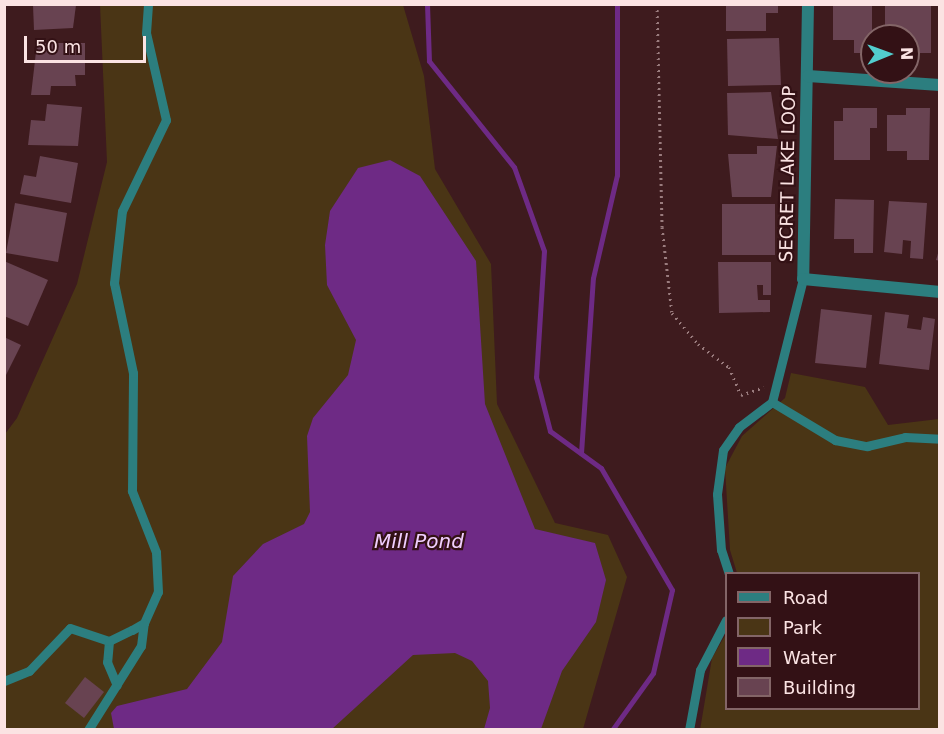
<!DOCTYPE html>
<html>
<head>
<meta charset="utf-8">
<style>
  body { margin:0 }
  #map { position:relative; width:944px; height:734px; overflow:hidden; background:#3e1b1e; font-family:"DejaVu Sans",sans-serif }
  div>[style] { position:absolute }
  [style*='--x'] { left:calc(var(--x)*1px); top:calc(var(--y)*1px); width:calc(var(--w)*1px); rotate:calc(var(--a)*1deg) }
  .green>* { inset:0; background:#4a3515 }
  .water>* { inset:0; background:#6e2a85 }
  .stream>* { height:5px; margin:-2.5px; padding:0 2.5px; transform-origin:2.5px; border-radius:2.5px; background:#6e2a85 }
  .building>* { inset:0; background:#684351 }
  .path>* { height:3px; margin-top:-1.5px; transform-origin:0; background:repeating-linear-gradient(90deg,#9a7c7e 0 1.5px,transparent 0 6px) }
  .lane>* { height:9px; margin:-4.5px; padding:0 4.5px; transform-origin:4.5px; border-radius:4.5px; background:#2c7e7f }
  .street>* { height:12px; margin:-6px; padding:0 6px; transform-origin:6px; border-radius:6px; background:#2c7e7f }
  span { translate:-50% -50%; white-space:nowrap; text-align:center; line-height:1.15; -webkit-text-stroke:4.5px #331115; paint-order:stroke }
  .street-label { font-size:18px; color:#fbe3e3 }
  .water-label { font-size:20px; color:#f1cfff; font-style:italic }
  .frame { position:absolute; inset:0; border:6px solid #fbe3e3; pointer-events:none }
  .legend { position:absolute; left:725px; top:572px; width:195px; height:138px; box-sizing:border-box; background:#331115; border:2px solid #836567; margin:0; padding:8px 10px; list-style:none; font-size:18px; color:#fbe3e3 }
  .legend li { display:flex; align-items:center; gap:12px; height:30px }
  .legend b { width:30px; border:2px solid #836567 }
  .north { position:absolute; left:860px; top:24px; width:60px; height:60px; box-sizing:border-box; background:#331115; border:2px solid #836567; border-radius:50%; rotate:89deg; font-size:16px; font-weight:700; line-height:24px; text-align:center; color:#fbe3e3 }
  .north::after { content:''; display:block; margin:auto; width:21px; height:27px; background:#52cdce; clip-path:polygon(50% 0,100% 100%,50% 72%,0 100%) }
  .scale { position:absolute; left:24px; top:36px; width:122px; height:27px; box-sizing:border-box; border:3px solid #fbe3e3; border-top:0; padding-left:8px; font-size:18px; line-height:21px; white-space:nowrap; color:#fbe3e3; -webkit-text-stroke:4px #331115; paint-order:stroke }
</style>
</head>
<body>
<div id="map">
  <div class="green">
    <i style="clip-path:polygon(100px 5px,403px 5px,424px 76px,435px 169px,491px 264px,497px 404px,555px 523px,608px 535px,627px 577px,583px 729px,5px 730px,5px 434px,17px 418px,77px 284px,107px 162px)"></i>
    <i style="clip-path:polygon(791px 373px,865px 387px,888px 425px,939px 419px,939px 729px,700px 730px,712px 658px,726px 634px,726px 708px,918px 708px,918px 574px,737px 573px,730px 550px,725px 468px,742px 436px,785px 398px)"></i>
  </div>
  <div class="water">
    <i style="clip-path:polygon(390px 160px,420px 176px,476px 261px,485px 404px,535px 529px,595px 543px,606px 580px,596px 622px,562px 671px,541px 729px,484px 729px,490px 708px,488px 681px,472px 661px,455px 653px,413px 655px,332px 729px,114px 729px,111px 713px,117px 706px,187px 689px,222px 642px,233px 576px,263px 544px,304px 524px,310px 512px,307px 436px,313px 418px,348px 375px,356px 340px,327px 285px,325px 245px,330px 211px,358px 168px)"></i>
  </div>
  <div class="stream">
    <i style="--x:427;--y:4;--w:57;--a:88"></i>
    <i style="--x:429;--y:61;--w:136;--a:51.3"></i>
    <i style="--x:514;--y:167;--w:89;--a:70.3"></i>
    <i style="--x:544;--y:251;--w:126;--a:93.6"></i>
    <i style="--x:536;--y:377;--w:56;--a:75.5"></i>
    <i style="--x:550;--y:431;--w:63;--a:36"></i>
    <i style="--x:601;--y:468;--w:141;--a:59.8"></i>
    <i style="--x:672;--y:590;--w:85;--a:102.9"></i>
    <i style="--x:653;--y:673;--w:70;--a:125.7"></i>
    <i style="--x:581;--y:453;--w:175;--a:-86.1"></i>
    <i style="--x:593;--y:278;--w:106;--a:-76.9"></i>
    <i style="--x:617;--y:175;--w:171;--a:-90"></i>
  </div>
  <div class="building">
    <i style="clip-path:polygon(726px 4px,778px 4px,778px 13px,766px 13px,766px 31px,726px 31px)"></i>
    <i style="clip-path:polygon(833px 4px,872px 4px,872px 53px,854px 53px,854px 40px,833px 40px)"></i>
    <i style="clip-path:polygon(885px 4px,931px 4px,931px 53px,908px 53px,908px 36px,885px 36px)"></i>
    <i style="clip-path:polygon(33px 5px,76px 5px,73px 28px,34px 30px)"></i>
    <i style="clip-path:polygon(779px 38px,781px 85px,728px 86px,727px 39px)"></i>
    <i style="clip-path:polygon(37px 43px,85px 43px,85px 75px,75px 75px,76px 86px,51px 86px,50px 95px,31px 95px)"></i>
    <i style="clip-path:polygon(771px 92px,778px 139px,728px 135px,727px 93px)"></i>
    <i style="clip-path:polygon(47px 104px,82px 107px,78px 146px,28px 145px,31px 120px,45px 121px)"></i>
    <i style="clip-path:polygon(843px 108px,877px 108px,877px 128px,870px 128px,870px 160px,834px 160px,834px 121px,843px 121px)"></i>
    <i style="clip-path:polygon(906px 108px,930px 108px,929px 160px,907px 160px,907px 151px,887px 151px,887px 115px,906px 115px)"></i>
    <i style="clip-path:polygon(757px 146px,777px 146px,771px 197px,732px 197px,728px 154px,757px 154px)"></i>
    <i style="clip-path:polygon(40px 156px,78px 163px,71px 203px,20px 194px,24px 175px,36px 177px)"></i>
    <i style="clip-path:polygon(835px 199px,874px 200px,873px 253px,854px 253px,854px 239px,834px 239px)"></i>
    <i style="clip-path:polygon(889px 201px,927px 203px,923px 259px,910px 258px,911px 241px,903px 240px,902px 254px,884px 252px)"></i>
    <i style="clip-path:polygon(15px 203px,67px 213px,58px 262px,6px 253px)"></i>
    <i style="clip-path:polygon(722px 204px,775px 204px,775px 255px,722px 255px)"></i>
    <i style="clip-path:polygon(940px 247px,940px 261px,936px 260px)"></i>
    <i style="clip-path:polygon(4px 261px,48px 280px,28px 326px,4px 316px)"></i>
    <i style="clip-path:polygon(718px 262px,771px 262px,771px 295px,763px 295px,763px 285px,757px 285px,758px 300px,770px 300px,770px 312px,719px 313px)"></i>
    <i style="clip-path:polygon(821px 309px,872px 315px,866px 368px,815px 363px)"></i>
    <i style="clip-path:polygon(885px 312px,909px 315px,907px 328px,921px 330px,923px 317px,935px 319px,929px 370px,879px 364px)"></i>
    <i style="clip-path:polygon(4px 337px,21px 345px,4px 379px)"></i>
    <i style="clip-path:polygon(85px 677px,104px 692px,84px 718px,65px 703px)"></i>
  </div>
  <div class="path">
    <i style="--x:657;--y:4;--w:223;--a:88.7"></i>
    <i style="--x:662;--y:227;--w:87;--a:83.4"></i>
    <i style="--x:672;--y:313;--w:40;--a:50"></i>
    <i style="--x:698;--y:344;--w:39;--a:37"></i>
    <i style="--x:729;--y:367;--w:30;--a:67"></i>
    <i style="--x:741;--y:395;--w:24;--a:-19"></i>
  </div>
  <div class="lane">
    <i style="--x:772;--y:402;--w:74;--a:31.1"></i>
    <i style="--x:835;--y:440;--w:33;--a:11"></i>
    <i style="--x:867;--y:446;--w:39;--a:-13"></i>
    <i style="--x:905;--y:437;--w:35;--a:3"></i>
    <i style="--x:729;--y:574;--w:25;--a:-108"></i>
    <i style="--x:721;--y:550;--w:56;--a:-94.1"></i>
    <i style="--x:717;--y:494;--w:44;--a:-82.2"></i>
    <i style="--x:723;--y:450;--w:28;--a:-55"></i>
    <i style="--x:739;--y:427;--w:41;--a:-37.1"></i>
    <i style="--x:772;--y:402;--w:127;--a:-75.9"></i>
    <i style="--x:109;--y:641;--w:21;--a:95"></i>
    <i style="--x:107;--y:662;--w:25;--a:67"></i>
    <i style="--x:4;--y:681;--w:27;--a:-22"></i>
    <i style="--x:29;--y:671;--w:59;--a:-46.4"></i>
    <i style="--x:70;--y:628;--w:41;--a:18.4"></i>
    <i style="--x:109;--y:641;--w:25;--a:-26"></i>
    <i style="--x:132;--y:630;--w:14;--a:-30"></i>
    <i style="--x:144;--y:623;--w:34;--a:-66"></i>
    <i style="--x:158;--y:592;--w:40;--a:-92.9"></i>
    <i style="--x:156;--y:552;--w:66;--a:-111.5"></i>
    <i style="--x:132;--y:491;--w:118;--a:-89.5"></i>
    <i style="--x:133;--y:373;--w:92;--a:-101.9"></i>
    <i style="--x:114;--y:283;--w:72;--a:-83.7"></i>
    <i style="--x:122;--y:211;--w:101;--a:-64.2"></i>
    <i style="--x:166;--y:120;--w:89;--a:-102.9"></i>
    <i style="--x:146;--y:33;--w:29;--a:-86"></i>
    <i style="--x:88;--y:730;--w:99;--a:-57.8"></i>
    <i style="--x:141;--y:646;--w:23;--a:-83"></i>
    <i style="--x:689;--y:730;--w:61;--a:-79.6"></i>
    <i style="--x:700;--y:670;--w:56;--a:-62.5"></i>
  </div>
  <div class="street">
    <i style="--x:808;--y:4;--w:275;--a:91"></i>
    <i style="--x:803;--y:279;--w:138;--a:5.4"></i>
    <i style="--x:808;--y:76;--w:132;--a:3.9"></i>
  </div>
  <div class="street-label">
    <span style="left:788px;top:174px;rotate:-89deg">SECRET LAKE LOOP</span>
  </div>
  <div class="water-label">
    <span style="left:419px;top:541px">Mill Pond</span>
  </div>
  <div class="frame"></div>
  <ul class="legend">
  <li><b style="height:8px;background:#2c7e7f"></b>Road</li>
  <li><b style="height:16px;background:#4a3515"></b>Park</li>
  <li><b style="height:16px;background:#6e2a85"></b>Water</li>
  <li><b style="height:16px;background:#684351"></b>Building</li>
  </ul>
  <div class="north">N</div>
  <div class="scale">50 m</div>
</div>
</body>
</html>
